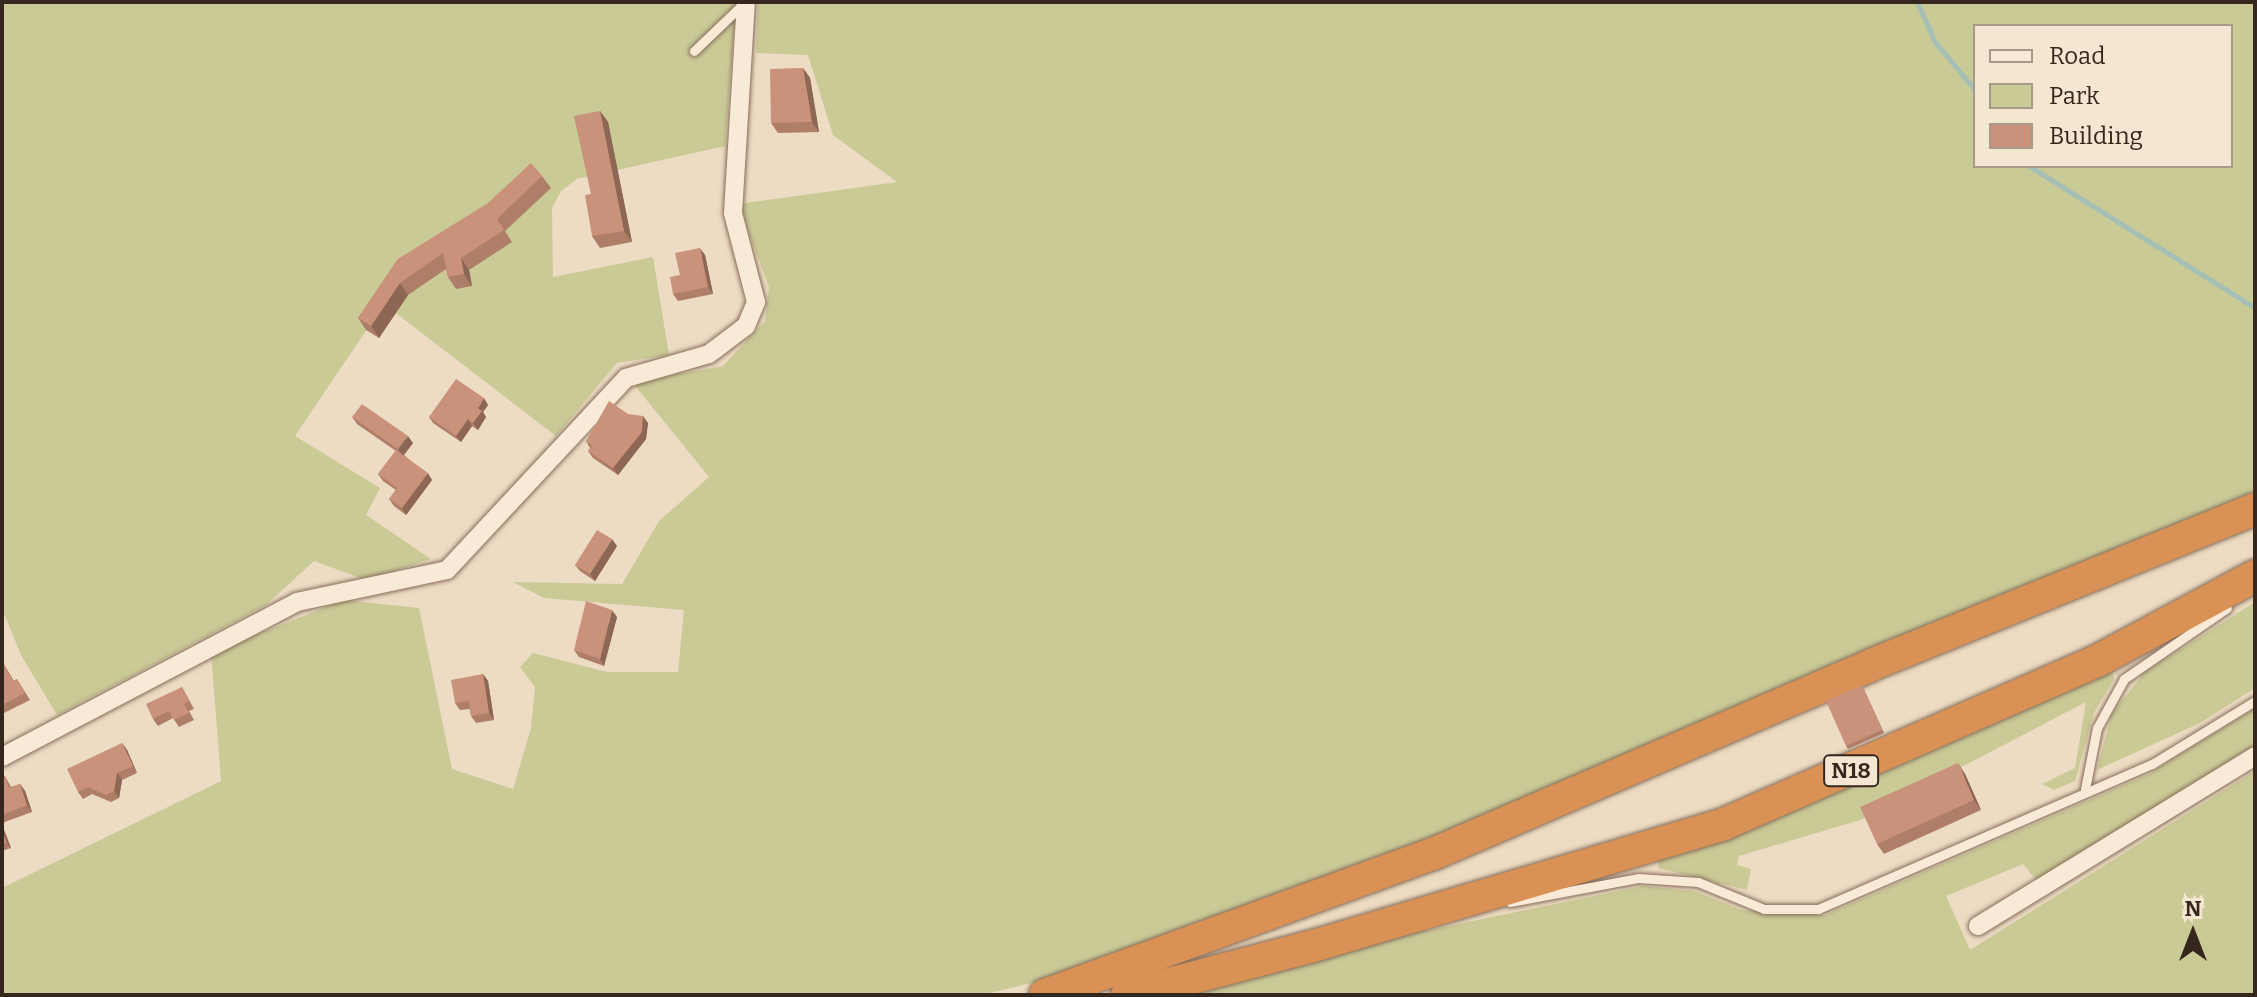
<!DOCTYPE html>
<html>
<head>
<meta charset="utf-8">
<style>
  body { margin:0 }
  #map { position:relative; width:2257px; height:997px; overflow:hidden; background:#eddbc3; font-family:Bitter,serif }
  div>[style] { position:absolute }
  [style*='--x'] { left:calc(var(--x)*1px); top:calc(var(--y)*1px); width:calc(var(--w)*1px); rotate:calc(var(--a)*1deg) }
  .green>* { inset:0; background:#caca97 }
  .stream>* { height:5px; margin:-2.5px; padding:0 2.5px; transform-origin:2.5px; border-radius:2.5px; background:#a5bfb5 }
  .roads { filter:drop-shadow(0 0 2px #866d5a) drop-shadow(0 0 2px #866d5a) }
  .lane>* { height:9px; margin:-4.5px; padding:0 4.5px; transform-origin:4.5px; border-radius:4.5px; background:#f8ead6 }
  .street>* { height:18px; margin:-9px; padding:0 9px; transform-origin:9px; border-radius:9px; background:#f8ead6 }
  .highway>* { height:32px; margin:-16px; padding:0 16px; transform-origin:16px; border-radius:16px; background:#d99156 }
  .wall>* { inset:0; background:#ae7e69 }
  .shaded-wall>* { inset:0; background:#8d6655 }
  .building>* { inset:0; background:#ca927a }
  span { translate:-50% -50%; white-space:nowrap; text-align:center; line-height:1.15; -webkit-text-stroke:7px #f4e7d2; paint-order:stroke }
  .shield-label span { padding:2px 6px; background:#f4e7d2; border:2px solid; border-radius:6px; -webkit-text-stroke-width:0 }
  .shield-label { font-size:22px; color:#36271e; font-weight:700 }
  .frame { position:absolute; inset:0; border:4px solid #36271e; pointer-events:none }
  .legend { position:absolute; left:1973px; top:24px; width:260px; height:144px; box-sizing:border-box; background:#f4e7d2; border:2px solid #a89a8a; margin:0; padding:10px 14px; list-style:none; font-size:24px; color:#36271e }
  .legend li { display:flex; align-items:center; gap:16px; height:40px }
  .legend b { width:40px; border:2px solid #a89a8a }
  .north { position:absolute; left:2153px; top:893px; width:80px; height:80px; -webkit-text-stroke:6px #f4e7d2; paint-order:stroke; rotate:0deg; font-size:22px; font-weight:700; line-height:32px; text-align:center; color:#36271e }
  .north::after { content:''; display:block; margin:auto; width:28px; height:36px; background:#36271e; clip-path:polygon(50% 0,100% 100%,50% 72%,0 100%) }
</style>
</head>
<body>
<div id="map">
  <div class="green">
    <i style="clip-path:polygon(2px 2px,736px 2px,725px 146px,577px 179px,561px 191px,552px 208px,553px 277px,653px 257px,669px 355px,617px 363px,556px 436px,384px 304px,295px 436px,380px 488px,366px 515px,431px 559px,366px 580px,314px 561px,266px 605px,57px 715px,21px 655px,2px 609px)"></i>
    <i style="clip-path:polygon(evenodd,758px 2px,2255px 2px,2255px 491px,1756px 706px,1152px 954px,981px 995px,2px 995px,2px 888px,221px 781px,211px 653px,344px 600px,419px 608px,452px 769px,513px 789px,531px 728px,535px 687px,520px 667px,533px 653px,607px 672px,678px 672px,684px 610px,544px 598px,513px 582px,622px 584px,659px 521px,709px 477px,632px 382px,723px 366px,765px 321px,769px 287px,738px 204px,897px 182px,833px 135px,808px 55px,756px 53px,758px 2px,1975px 26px,2231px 26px,2231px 166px,1975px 166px,1975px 26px)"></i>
    <i style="clip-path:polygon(2255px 602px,2255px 688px,2200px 723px,2097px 770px,2112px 713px,2145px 672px)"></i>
    <i style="clip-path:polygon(2110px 663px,2114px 679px,2094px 713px,2075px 781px,2054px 790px,2042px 784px,2075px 768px,2086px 702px,1860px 820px,1739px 856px,1737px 865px,1751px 869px,1747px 890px,1658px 868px,1659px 860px,1928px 753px)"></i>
    <i style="clip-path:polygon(2255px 708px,2255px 747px,2036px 880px,2023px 864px,1946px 896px,1970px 950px,2255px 771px,2255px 995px,1164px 995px,1366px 943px,1643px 886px,1694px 891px,1742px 910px,1825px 915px,2149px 774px)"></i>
  </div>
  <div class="stream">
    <i style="--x:1917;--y:2;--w:44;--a:65.8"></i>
    <i style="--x:1935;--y:42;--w:62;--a:50.2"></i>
    <i style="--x:2029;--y:166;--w:267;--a:32.1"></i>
  </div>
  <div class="roads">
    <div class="lane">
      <i style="--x:694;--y:51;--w:68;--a:-43.8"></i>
      <i style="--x:2085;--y:789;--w:62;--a:-78.9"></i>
      <i style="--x:2097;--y:728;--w:56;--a:-61.1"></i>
      <i style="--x:2124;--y:679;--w:125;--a:-34.6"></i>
      <i style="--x:1510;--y:902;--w:130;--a:-10.6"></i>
      <i style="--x:1638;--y:878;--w:60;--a:3.8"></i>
      <i style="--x:1698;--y:882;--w:71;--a:22.2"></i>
      <i style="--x:1764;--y:909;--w:54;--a:0"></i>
      <i style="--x:1818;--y:909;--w:364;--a:-23.5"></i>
      <i style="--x:2152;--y:764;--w:121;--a:-31.5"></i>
    </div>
    <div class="street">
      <i style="--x:2;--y:757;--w:333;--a:-27.7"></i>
      <i style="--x:297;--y:602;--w:153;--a:-12"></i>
      <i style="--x:447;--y:570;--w:262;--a:-47"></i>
      <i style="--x:626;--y:378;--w:86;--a:-16.1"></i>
      <i style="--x:709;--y:354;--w:46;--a:-37.1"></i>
      <i style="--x:746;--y:326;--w:26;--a:-67"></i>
      <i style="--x:756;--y:302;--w:92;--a:-104.5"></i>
      <i style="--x:733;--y:213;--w:211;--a:-86.5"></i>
      <i style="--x:1978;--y:926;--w:325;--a:-31.5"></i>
    </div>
    <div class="highway">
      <i style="--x:1045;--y:995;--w:413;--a:-20"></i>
      <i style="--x:1433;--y:854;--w:477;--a:-23.3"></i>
      <i style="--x:1871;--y:665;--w:414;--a:-22.1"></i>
      <i style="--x:1127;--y:995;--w:200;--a:-14.8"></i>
      <i style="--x:1320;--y:944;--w:421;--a:-16.5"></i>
      <i style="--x:1724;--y:824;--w:407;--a:-23.6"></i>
      <i style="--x:2097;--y:661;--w:179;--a:-28.3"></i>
    </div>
  </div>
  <div class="wall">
    <i style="clip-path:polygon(803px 68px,810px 78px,819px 132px,778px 133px,771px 123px)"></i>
    <i style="clip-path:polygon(600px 111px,608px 122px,632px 242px,600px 248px,592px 236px)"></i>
    <i style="clip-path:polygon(542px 176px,551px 188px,505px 231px,512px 242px,469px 270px,472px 286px,456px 289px,448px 277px,446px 269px,408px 295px,379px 338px,366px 330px,358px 318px,398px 259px)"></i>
    <i style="clip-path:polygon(705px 255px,713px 294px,678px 301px,673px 294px,680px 275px)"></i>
    <i style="clip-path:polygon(488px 405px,483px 412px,486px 417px,478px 430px,472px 426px,461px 442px,433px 423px,429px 417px)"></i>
    <i style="clip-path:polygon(628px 414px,648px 423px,646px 439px,618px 475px,593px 458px,588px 451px,590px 448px,586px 441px)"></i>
    <i style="clip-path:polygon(352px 417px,413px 443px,404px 455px,432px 480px,406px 515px,394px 506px,389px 499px,396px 490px,383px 481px,378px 474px,396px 451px,357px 424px)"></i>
    <i style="clip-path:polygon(617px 546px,595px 581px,580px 571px,575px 565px)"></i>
    <i style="clip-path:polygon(617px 617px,604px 666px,579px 657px,574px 650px)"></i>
    <i style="clip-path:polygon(2px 661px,14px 681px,17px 679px,30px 700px,2px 714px)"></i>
    <i style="clip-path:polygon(483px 674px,488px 681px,494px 720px,476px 723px,471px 716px,470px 709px,460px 710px,455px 703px)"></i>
    <i style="clip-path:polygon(1862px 685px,1884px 733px,1848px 749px,1846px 746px)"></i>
    <i style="clip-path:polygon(182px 687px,194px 709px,189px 711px,194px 720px,179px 727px,173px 718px,158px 726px,153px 719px)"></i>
    <i style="clip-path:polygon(122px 743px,127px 750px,137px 773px,122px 780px,119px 798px,111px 802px,92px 794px,83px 799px,78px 792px)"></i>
    <i style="clip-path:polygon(1965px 774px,1981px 810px,1884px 854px,1877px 844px)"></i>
    <i style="clip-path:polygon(5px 776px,11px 787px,20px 784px,25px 791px,32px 812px,2px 823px,2px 777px)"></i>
    <i style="clip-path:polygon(2px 826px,11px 848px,2px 851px)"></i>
  </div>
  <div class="shaded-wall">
    <i style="clip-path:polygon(803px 68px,810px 78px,819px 132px,812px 122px)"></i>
    <i style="clip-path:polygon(600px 111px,608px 122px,632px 242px,624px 231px)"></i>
    <i style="clip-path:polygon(700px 248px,705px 255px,713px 294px,708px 287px)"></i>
    <i style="clip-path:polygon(461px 258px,469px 270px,472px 286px,464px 274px)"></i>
    <i style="clip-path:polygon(400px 283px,408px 295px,379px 338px,371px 326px)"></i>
    <i style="clip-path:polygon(484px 398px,488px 405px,483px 412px,486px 417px,478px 430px,473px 423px,478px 408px)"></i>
    <i style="clip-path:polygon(643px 416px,648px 423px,646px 439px,618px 475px,613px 468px)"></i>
    <i style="clip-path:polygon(468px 419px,472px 426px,461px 442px,456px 436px)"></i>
    <i style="clip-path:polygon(408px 436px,413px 443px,403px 456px,398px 449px)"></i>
    <i style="clip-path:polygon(428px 473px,432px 480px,406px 515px,402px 508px)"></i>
    <i style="clip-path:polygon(612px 539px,617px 546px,595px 581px,590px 574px)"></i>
    <i style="clip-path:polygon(612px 610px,617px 617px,604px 666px,600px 659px)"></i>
    <i style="clip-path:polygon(483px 674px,488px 681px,494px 720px,489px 713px)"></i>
    <i style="clip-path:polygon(122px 743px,127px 750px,137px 773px,133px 766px)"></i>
    <i style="clip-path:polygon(1958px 763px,1965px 774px,1981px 810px,1974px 800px)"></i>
    <i style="clip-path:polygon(117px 773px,122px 780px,119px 798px,114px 791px)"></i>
    <i style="clip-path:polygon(20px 784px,25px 791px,32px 812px,27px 805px)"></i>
    <i style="clip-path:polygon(2px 826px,3px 827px,11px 848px,7px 843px,2px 830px)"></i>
  </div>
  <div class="building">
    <i style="clip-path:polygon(803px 68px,812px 122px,771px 123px,770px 69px)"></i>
    <i style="clip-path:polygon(600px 111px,624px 231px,592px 236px,585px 195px,591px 194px,574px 116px)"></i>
    <i style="clip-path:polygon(531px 163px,542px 176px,497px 219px,504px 230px,461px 258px,464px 274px,448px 277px,443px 253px,400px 283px,371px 326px,358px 318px,398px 259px,488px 203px)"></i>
    <i style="clip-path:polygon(700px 248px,708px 287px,673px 294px,670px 277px,680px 275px,675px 253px)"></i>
    <i style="clip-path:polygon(456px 379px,484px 398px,478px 408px,482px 411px,473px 423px,468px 419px,456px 436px,429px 417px)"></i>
    <i style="clip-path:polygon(609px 401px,628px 414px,643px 416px,642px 432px,613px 468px,588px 451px,592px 446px,586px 441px)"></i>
    <i style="clip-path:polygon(362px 404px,408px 436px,398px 449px,352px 417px)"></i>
    <i style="clip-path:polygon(396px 450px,428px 473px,402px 508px,389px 499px,397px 488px,378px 474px)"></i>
    <i style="clip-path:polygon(597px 530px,612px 539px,590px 574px,575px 565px)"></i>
    <i style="clip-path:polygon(586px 601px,612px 610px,600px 659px,574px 650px)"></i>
    <i style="clip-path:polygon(2px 662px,13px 681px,17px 679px,25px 693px,2px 705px)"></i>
    <i style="clip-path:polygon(483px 674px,489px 713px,471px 716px,469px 701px,455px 703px,451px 680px)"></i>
    <i style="clip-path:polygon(1862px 685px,1882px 730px,1846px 746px,1826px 701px)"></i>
    <i style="clip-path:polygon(182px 687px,189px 702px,184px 704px,189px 713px,174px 720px,169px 711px,153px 719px,146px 704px)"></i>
    <i style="clip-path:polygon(122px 743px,133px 766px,117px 773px,114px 791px,106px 795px,88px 787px,78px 792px,67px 769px)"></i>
    <i style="clip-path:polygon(1958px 763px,1974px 800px,1877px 844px,1860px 807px)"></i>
    <i style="clip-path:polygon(5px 776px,9px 788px,20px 784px,27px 805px,2px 815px,2px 777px)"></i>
    <i style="clip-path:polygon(2px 830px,7px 843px,2px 844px)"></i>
  </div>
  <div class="shield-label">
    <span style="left:1851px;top:771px">N18</span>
  </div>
  <div class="frame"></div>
  <ul class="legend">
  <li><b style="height:10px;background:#f8ead6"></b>Road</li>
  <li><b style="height:22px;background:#caca97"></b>Park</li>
  <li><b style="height:22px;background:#ca927a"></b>Building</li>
  </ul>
  <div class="north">N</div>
</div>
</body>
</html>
